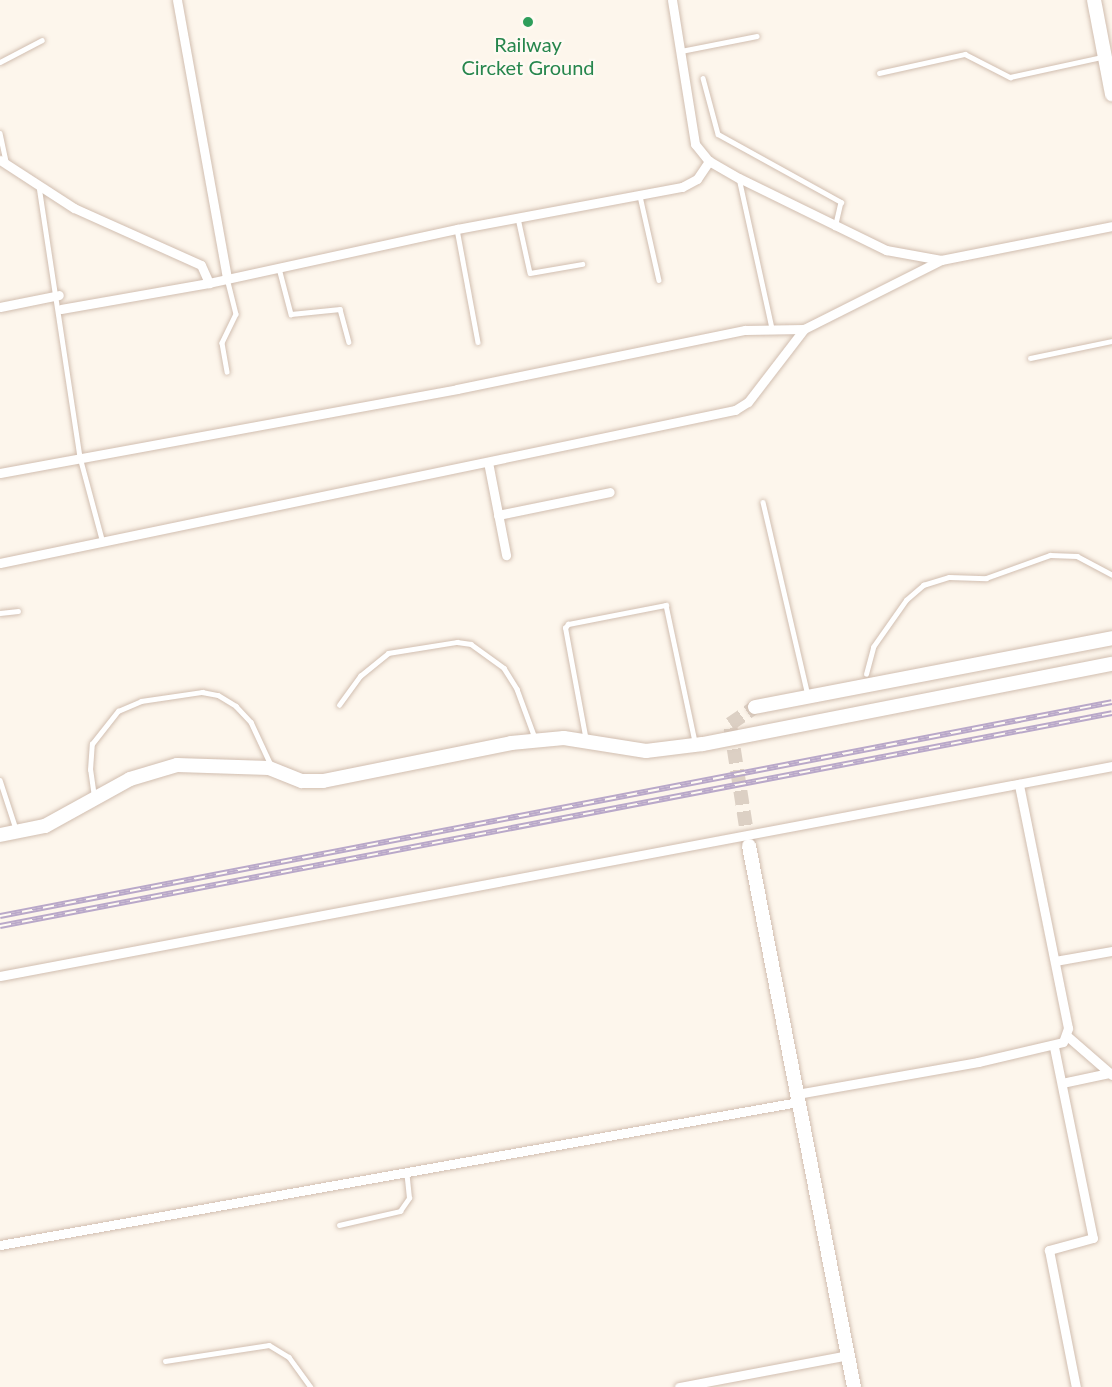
<!DOCTYPE html>
<html>
<head>
<meta charset="utf-8">
<style>
  body { margin:0 }
  #map { position:relative; width:1112px; height:1387px; overflow:hidden; background:#fdf6ec; font-family:Lato,sans-serif }
  div>[style] { position:absolute }
  [style*='--x'] { left:calc(var(--x)*1px); top:calc(var(--y)*1px); width:calc(var(--w)*1px); rotate:calc(var(--a)*1deg) }
  .secondary-tunnel>* { height:14px; margin-top:-7px; transform-origin:0; background:repeating-linear-gradient(90deg,#dcd0c4 0 14px,transparent 0 21px) }
  .roads { filter:drop-shadow(0 0 2px #d1beb0) drop-shadow(0 0 2px #d1beb0) }
  .lane>* { height:4.5px; margin:-2.25px; padding:0 2.25px; transform-origin:2.25px; border-radius:2.25px; background:#fff }
  .street>* { height:9px; margin:-4.5px; padding:0 4.5px; transform-origin:4.5px; border-radius:4.5px; background:#fff }
  .secondary>* { height:14px; margin:-7px; padding:0 7px; transform-origin:7px; border-radius:7px; background:#fff }
  .rail>* { height:6px; margin-top:-3px; transform-origin:0; background:repeating-linear-gradient(90deg,#fffaf3 0 11px,#b9a8c9 0 22px); box-sizing:border-box; border-block:2px solid #b9a8c9 }
  .dots>* { width:16px; height:16px; translate:-50% -50%; box-sizing:border-box; border:3px solid #fffaf3; border-radius:50% }
  span { translate:-50% -50%; white-space:nowrap; text-align:center; line-height:1.15; -webkit-text-stroke:4.5px #fffaf3; paint-order:stroke }
  .leisure-label { font-size:20px; color:#27864d }
</style>
</head>
<body>
<div id="map">
  <div class="secondary-tunnel">
    <i style="--x:749;--y:846;--w:123;--a:-98.9"></i>
    <i style="--x:730;--y:724;--w:30;--a:-34"></i>
  </div>
  <div class="roads">
    <div class="lane">
      <i style="--x:681;--y:51;--w:77;--a:-11.2"></i>
      <i style="--x:0;--y:62;--w:47;--a:-27.6"></i>
      <i style="--x:879;--y:73;--w:88;--a:-12.5"></i>
      <i style="--x:965;--y:54;--w:51;--a:27.1"></i>
      <i style="--x:1010;--y:77;--w:94;--a:-12.3"></i>
      <i style="--x:703;--y:78;--w:58;--a:75"></i>
      <i style="--x:718;--y:134;--w:141;--a:28.9"></i>
      <i style="--x:841;--y:202;--w:26;--a:103"></i>
      <i style="--x:0;--y:133;--w:30;--a:78"></i>
      <i style="--x:739;--y:178;--w:154;--a:77.6"></i>
      <i style="--x:39;--y:186;--w:274;--a:81.4"></i>
      <i style="--x:80;--y:457;--w:89;--a:75"></i>
      <i style="--x:640;--y:196;--w:86;--a:77.3"></i>
      <i style="--x:518;--y:218;--w:56;--a:77.7"></i>
      <i style="--x:530;--y:273;--w:53;--a:-9.8"></i>
      <i style="--x:457;--y:229;--w:115;--a:79.5"></i>
      <i style="--x:279;--y:268;--w:48;--a:75.4"></i>
      <i style="--x:291;--y:314;--w:49;--a:-5.8"></i>
      <i style="--x:340;--y:309;--w:34;--a:75"></i>
      <i style="--x:227;--y:278;--w:37;--a:76"></i>
      <i style="--x:236;--y:314;--w:32;--a:116"></i>
      <i style="--x:222;--y:343;--w:29;--a:80"></i>
      <i style="--x:1030;--y:358;--w:84;--a:-11.7"></i>
      <i style="--x:763;--y:502;--w:198;--a:76.9"></i>
      <i style="--x:0;--y:613;--w:18;--a:-6"></i>
      <i style="--x:866;--y:674;--w:28;--a:-75"></i>
      <i style="--x:873;--y:647;--w:57;--a:-54.9"></i>
      <i style="--x:906;--y:600;--w:23;--a:-41"></i>
      <i style="--x:923;--y:585;--w:27;--a:-17"></i>
      <i style="--x:949;--y:577;--w:37;--a:2"></i>
      <i style="--x:986;--y:578;--w:68;--a:-19.8"></i>
      <i style="--x:1050;--y:555;--w:27;--a:2"></i>
      <i style="--x:1077;--y:556;--w:40;--a:28"></i>
      <i style="--x:339;--y:705;--w:36;--a:-54"></i>
      <i style="--x:360;--y:676;--w:36;--a:-39"></i>
      <i style="--x:388;--y:653;--w:70;--a:-9.1"></i>
      <i style="--x:457;--y:642;--w:14;--a:8"></i>
      <i style="--x:471;--y:644;--w:41;--a:36"></i>
      <i style="--x:504;--y:668;--w:25;--a:58"></i>
      <i style="--x:517;--y:689;--w:52;--a:69.8"></i>
      <i style="--x:586;--y:741;--w:115;--a:-100.5"></i>
      <i style="--x:565;--y:628;--w:5;--a:-53"></i>
      <i style="--x:568;--y:624;--w:100;--a:-11"></i>
      <i style="--x:666;--y:605;--w:140;--a:78"></i>
      <i style="--x:0;--y:780;--w:52;--a:71.9"></i>
      <i style="--x:94;--y:797;--w:27;--a:-98"></i>
      <i style="--x:90;--y:770;--w:26;--a:-86"></i>
      <i style="--x:92;--y:744;--w:42;--a:-51.8"></i>
      <i style="--x:118;--y:711;--w:25;--a:-23"></i>
      <i style="--x:141;--y:701;--w:62;--a:-8.4"></i>
      <i style="--x:202;--y:692;--w:16;--a:11"></i>
      <i style="--x:218;--y:695;--w:21;--a:31"></i>
      <i style="--x:236;--y:706;--w:22;--a:47"></i>
      <i style="--x:251;--y:722;--w:50;--a:65"></i>
      <i style="--x:339;--y:1225;--w:63;--a:-12.9"></i>
      <i style="--x:400;--y:1211;--w:16;--a:-55"></i>
      <i style="--x:409;--y:1198;--w:27;--a:-96"></i>
      <i style="--x:165;--y:1361;--w:105;--a:-8.7"></i>
      <i style="--x:269;--y:1345;--w:23;--a:31"></i>
      <i style="--x:289;--y:1357;--w:37;--a:54"></i>
    </div>
    <div class="street">
      <i style="--x:177;--y:0;--w:282;--a:79.8"></i>
      <i style="--x:672;--y:0;--w:146;--a:80.9"></i>
      <i style="--x:695;--y:144;--w:22;--a:51"></i>
      <i style="--x:709;--y:161;--w:34;--a:30"></i>
      <i style="--x:739;--y:178;--w:164;--a:26.1"></i>
      <i style="--x:886;--y:250;--w:56;--a:10.3"></i>
      <i style="--x:941;--y:260;--w:174;--a:-11.2"></i>
      <i style="--x:0;--y:160;--w:88;--a:33"></i>
      <i style="--x:74;--y:208;--w:139;--a:24.2"></i>
      <i style="--x:201;--y:265;--w:20;--a:66"></i>
      <i style="--x:0;--y:307;--w:60;--a:-11.5"></i>
      <i style="--x:61;--y:309;--w:150;--a:-10"></i>
      <i style="--x:209;--y:283;--w:254;--a:-12.3"></i>
      <i style="--x:457;--y:229;--w:229;--a:-10.6"></i>
      <i style="--x:682;--y:187;--w:17;--a:-28"></i>
      <i style="--x:697;--y:179;--w:22;--a:-56"></i>
      <i style="--x:488;--y:462;--w:95;--a:79"></i>
      <i style="--x:0;--y:473;--w:465;--a:-10.4"></i>
      <i style="--x:457;--y:389;--w:294;--a:-11.6"></i>
      <i style="--x:745;--y:330;--w:59;--a:-1"></i>
      <i style="--x:804;--y:329;--w:153;--a:-26.7"></i>
      <i style="--x:498;--y:515;--w:114;--a:-11.6"></i>
      <i style="--x:0;--y:563;--w:751;--a:-11.76"></i>
      <i style="--x:735;--y:410;--w:15;--a:-32"></i>
      <i style="--x:748;--y:402;--w:92;--a:-52.5"></i>
      <i style="--x:1055;--y:961;--w:58;--a:-10"></i>
      <i style="--x:0;--y:976;--w:1132;--a:-10.69"></i>
      <i style="--x:1066;--y:1035;--w:61;--a:41"></i>
      <i style="--x:1054;--y:1047;--w:195;--a:78.5"></i>
      <i style="--x:1093;--y:1238;--w:46;--a:164.7"></i>
      <i style="--x:1049;--y:1250;--w:140;--a:78.9"></i>
      <i style="--x:1062;--y:1083;--w:48;--a:-12"></i>
      <i style="--x:797;--y:1094;--w:184;--a:-10"></i>
      <i style="--x:978;--y:1062;--w:87;--a:-13.2"></i>
      <i style="--x:1063;--y:1042;--w:15;--a:-70"></i>
      <i style="--x:1068;--y:1028;--w:249;--a:-101.4"></i>
      <i style="--x:0;--y:1245;--w:811;--a:-10.16"></i>
      <i style="--x:679;--y:1387;--w:172;--a:-10.7"></i>
    </div>
    <div class="secondary">
      <i style="--x:1094;--y:0;--w:96;--a:79.2"></i>
      <i style="--x:755;--y:707;--w:364;--a:-10.9"></i>
      <i style="--x:0;--y:835;--w:46;--a:-11.3"></i>
      <i style="--x:45;--y:826;--w:97;--a:-28.9"></i>
      <i style="--x:130;--y:779;--w:49;--a:-16.6"></i>
      <i style="--x:177;--y:765;--w:92;--a:1.9"></i>
      <i style="--x:269;--y:768;--w:35;--a:22"></i>
      <i style="--x:302;--y:781;--w:21;--a:0"></i>
      <i style="--x:323;--y:781;--w:192;--a:-11.4"></i>
      <i style="--x:511;--y:743;--w:53;--a:-5.4"></i>
      <i style="--x:564;--y:738;--w:83;--a:9"></i>
      <i style="--x:646;--y:751;--w:57;--a:-7"></i>
      <i style="--x:703;--y:744;--w:417;--a:-11.1"></i>
      <i style="--x:749;--y:846;--w:551;--a:79.02"></i>
    </div>
  </div>
  <div class="rail">
    <i style="--x:0;--y:916;--w:1132;--a:-10.89"></i>
    <i style="--x:0;--y:926;--w:1132;--a:-10.84"></i>
  </div>
  <div class="dots">
    <i style="left:528px;top:22px;background:#2e9e5b"></i>
  </div>
  <div class="leisure-label">
    <span style="left:528px;top:56px">Railway<br>Circket Ground</span>
  </div>
</div>
</body>
</html>
